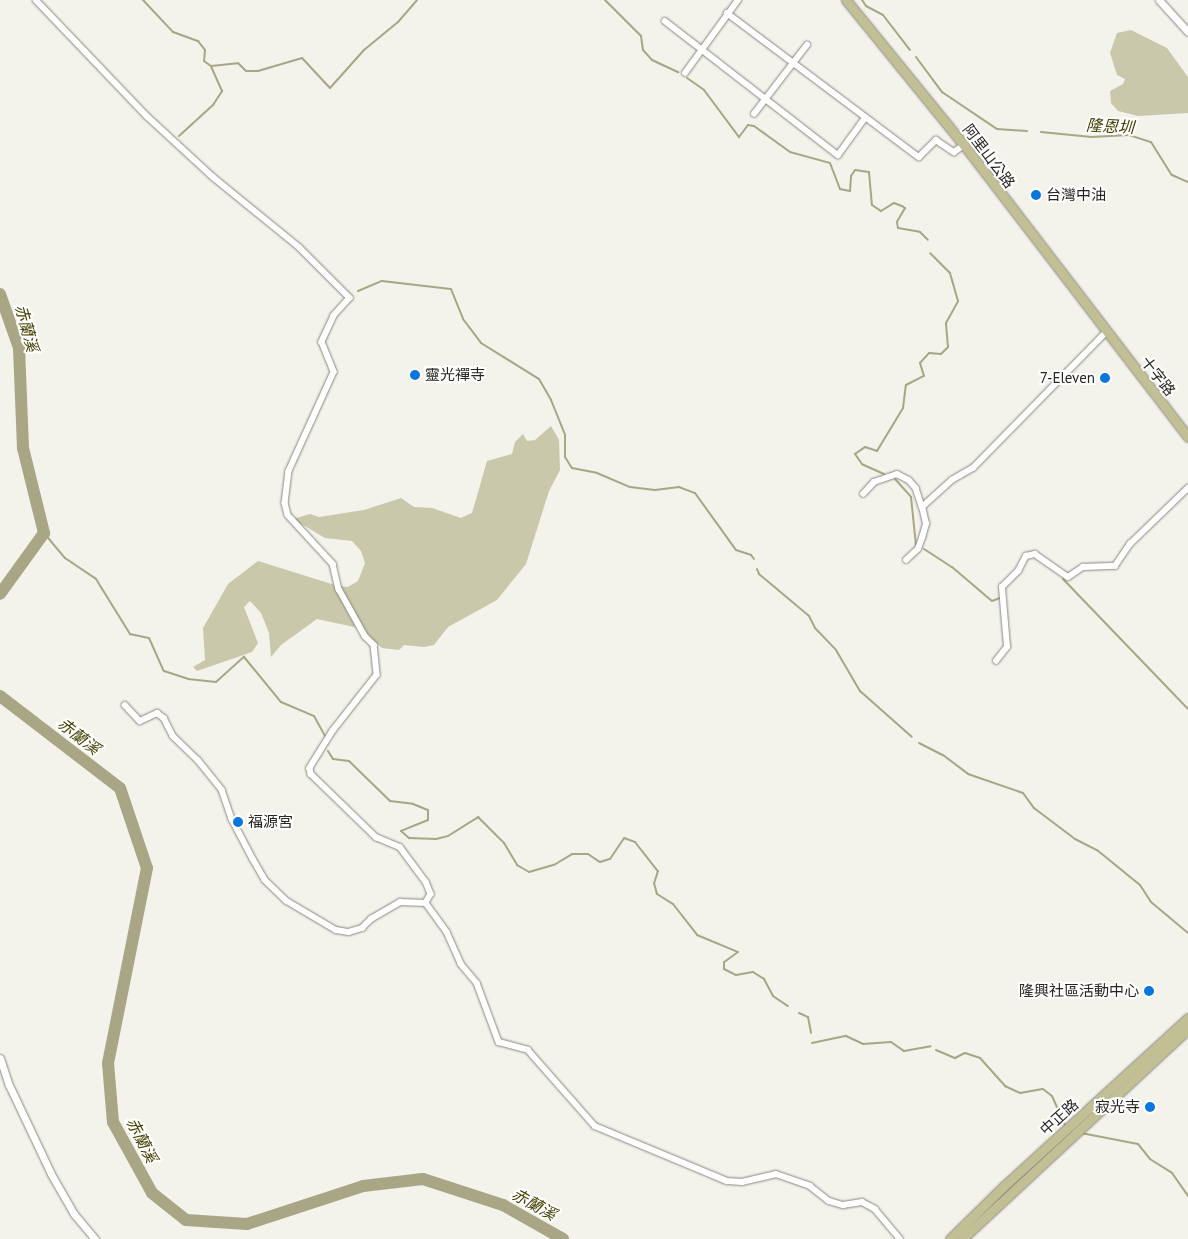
<!DOCTYPE html>
<html>
<head>
<meta charset="utf-8">
<style>
  body { margin:0 }
  #map { position:relative; width:1188px; height:1239px; overflow:hidden; background:#f3f2eb; font-family:"PT Sans","Noto Sans TC",sans-serif }
  div>[style] { position:absolute }
  [style*='--x'] { left:calc(var(--x)*1px); top:calc(var(--y)*1px); width:calc(var(--w)*1px); rotate:calc(var(--a)*1deg) }
  .green>* { inset:0; background:#cac8ab }
  .stream>* { height:2px; margin:-1px; padding:0 1px; transform-origin:1px; border-radius:1px; background:#a8a684 }
  .river>* { height:12px; margin:-6px; padding:0 6px; transform-origin:6px; border-radius:6px; background:#a8a684 }
  .roads { filter:drop-shadow(0 0 1px #888881) drop-shadow(0 0 1px #888881) }
  .minor>* { height:5.5px; margin:-2.75px; padding:0 2.75px; transform-origin:2.75px; border-radius:2.75px; background:#fff }
  .tertiary>* { height:7px; margin:-3.5px; padding:0 3.5px; transform-origin:3.5px; border-radius:3.5px; background:#fff }
  .primary>* { height:9px; margin:-4.5px; padding:0 4.5px; transform-origin:4.5px; border-radius:4.5px; background:#c2bf94 }
  .dots>* { width:14px; height:14px; translate:-50% -50%; box-sizing:border-box; border:2px solid #fff; border-radius:50% }
  span { translate:-50% -50%; white-space:nowrap; text-align:center; line-height:1.15; -webkit-text-stroke:4px #fff; paint-order:stroke }
  .street-label { font-size:15px; color:#252522 }
  .poi-label { font-size:15px; color:#252522 }
  .left { translate:0 -50%; text-align:left }
  .right { translate:-100% -50%; text-align:right }
  .water-label { font-size:16px; color:#453f00; font-style:italic }
</style>
</head>
<body>
<div id="map">
  <div class="green">
    <i style="clip-path:polygon(1131px 30px,1167px 48px,1188px 77px,1188px 113px,1138px 116px,1118px 111px,1111px 103px,1110px 91px,1123px 84px,1125px 79px,1117px 75px,1110px 53px,1117px 33px)"></i>
    <i style="clip-path:polygon(551px 426px,559px 440px,560px 470px,549px 491px,526px 564px,497px 600px,448px 627px,434px 645px,424px 647px,404px 645px,399px 650px,382px 648px,359px 628px,317px 619px,281px 645px,271px 657px,269px 633px,261px 613px,250px 601px,244px 607px,258px 643px,252px 652px,197px 671px,193px 667px,205px 660px,203px 628px,228px 584px,258px 561px,338px 586px,348px 587px,358px 581px,365px 563px,361px 551px,352px 541px,325px 538px,293px 519px,310px 514px,319px 517px,364px 510px,401px 498px,414px 507px,432px 508px,461px 518px,472px 513px,487px 461px,512px 454px,515px 442px,523px 434px,527px 441px,535px 440px)"></i>
  </div>
  <div class="stream">
    <i style="--x:143;--y:0;--w:44;--a:46.8"></i>
    <i style="--x:173;--y:32;--w:27;--a:20"></i>
    <i style="--x:198;--y:41;--w:11;--a:52"></i>
    <i style="--x:205;--y:50;--w:11;--a:95"></i>
    <i style="--x:204;--y:61;--w:9;--a:36"></i>
    <i style="--x:211;--y:66;--w:27;--a:-6"></i>
    <i style="--x:238;--y:63;--w:11;--a:45"></i>
    <i style="--x:246;--y:71;--w:12;--a:0"></i>
    <i style="--x:258;--y:71;--w:46;--a:-16.5"></i>
    <i style="--x:302;--y:58;--w:41;--a:47"></i>
    <i style="--x:330;--y:88;--w:51;--a:-48.2"></i>
    <i style="--x:364;--y:50;--w:44;--a:-39.5"></i>
    <i style="--x:398;--y:22;--w:29;--a:-49"></i>
    <i style="--x:605;--y:0;--w:51;--a:45"></i>
    <i style="--x:641;--y:36;--w:14;--a:82"></i>
    <i style="--x:643;--y:50;--w:13;--a:48"></i>
    <i style="--x:652;--y:60;--w:29;--a:25"></i>
    <i style="--x:862;--y:0;--w:7;--a:56"></i>
    <i style="--x:866;--y:6;--w:19;--a:28"></i>
    <i style="--x:883;--y:15;--w:44;--a:52.4"></i>
    <i style="--x:916;--y:57;--w:44;--a:53.4"></i>
    <i style="--x:942;--y:92;--w:66;--a:33.9"></i>
    <i style="--x:997;--y:129;--w:30;--a:4"></i>
    <i style="--x:687;--y:78;--w:21;--a:35"></i>
    <i style="--x:704;--y:90;--w:59;--a:53.3"></i>
    <i style="--x:739;--y:137;--w:15;--a:-53"></i>
    <i style="--x:748;--y:125;--w:6;--a:9"></i>
    <i style="--x:754;--y:126;--w:44;--a:35.8"></i>
    <i style="--x:790;--y:152;--w:41;--a:15.4"></i>
    <i style="--x:830;--y:163;--w:28;--a:69"></i>
    <i style="--x:840;--y:189;--w:10;--a:11"></i>
    <i style="--x:850;--y:191;--w:15;--a:-86"></i>
    <i style="--x:851;--y:176;--w:7;--a:-56"></i>
    <i style="--x:855;--y:170;--w:14;--a:8"></i>
    <i style="--x:869;--y:172;--w:33;--a:85"></i>
    <i style="--x:872;--y:205;--w:11;--a:34"></i>
    <i style="--x:881;--y:211;--w:15;--a:-32"></i>
    <i style="--x:894;--y:203;--w:9;--a:21"></i>
    <i style="--x:902;--y:206;--w:4;--a:34"></i>
    <i style="--x:905;--y:208;--w:16;--a:120"></i>
    <i style="--x:897;--y:222;--w:6;--a:81"></i>
    <i style="--x:898;--y:228;--w:22;--a:10"></i>
    <i style="--x:920;--y:232;--w:11;--a:45"></i>
    <i style="--x:1041;--y:132;--w:51;--a:5.6"></i>
    <i style="--x:1092;--y:137;--w:37;--a:-3"></i>
    <i style="--x:1129;--y:135;--w:23;--a:18"></i>
    <i style="--x:1151;--y:142;--w:39;--a:58"></i>
    <i style="--x:1172;--y:175;--w:17;--a:24"></i>
    <i style="--x:179;--y:136;--w:46;--a:-42.4"></i>
    <i style="--x:213;--y:105;--w:17;--a:-57"></i>
    <i style="--x:222;--y:91;--w:27;--a:-114"></i>
    <i style="--x:358;--y:291;--w:26;--a:-23"></i>
    <i style="--x:382;--y:281;--w:69;--a:6.6"></i>
    <i style="--x:451;--y:289;--w:32;--a:68"></i>
    <i style="--x:463;--y:319;--w:30;--a:53"></i>
    <i style="--x:481;--y:343;--w:68;--a:31.8"></i>
    <i style="--x:539;--y:379;--w:24;--a:60"></i>
    <i style="--x:551;--y:400;--w:38;--a:68"></i>
    <i style="--x:565;--y:435;--w:22;--a:90"></i>
    <i style="--x:565;--y:457;--w:13;--a:58"></i>
    <i style="--x:572;--y:468;--w:25;--a:11"></i>
    <i style="--x:597;--y:473;--w:36;--a:23"></i>
    <i style="--x:630;--y:487;--w:25;--a:7"></i>
    <i style="--x:655;--y:490;--w:24;--a:-7"></i>
    <i style="--x:679;--y:487;--w:17;--a:21"></i>
    <i style="--x:695;--y:493;--w:70;--a:54.3"></i>
    <i style="--x:736;--y:550;--w:16;--a:18"></i>
    <i style="--x:751;--y:555;--w:5;--a:53"></i>
    <i style="--x:884;--y:474;--w:24;--a:-156"></i>
    <i style="--x:862;--y:464;--w:12;--a:-125"></i>
    <i style="--x:855;--y:454;--w:12;--a:-35"></i>
    <i style="--x:865;--y:447;--w:13;--a:18"></i>
    <i style="--x:877;--y:451;--w:50;--a:-58.8"></i>
    <i style="--x:903;--y:408;--w:23;--a:-83"></i>
    <i style="--x:906;--y:385;--w:20;--a:-27"></i>
    <i style="--x:924;--y:376;--w:14;--a:-107"></i>
    <i style="--x:920;--y:363;--w:13;--a:-48"></i>
    <i style="--x:929;--y:353;--w:12;--a:5"></i>
    <i style="--x:941;--y:354;--w:10;--a:-45"></i>
    <i style="--x:948;--y:347;--w:24;--a:-95"></i>
    <i style="--x:946;--y:323;--w:25;--a:-61"></i>
    <i style="--x:958;--y:301;--w:29;--a:-106"></i>
    <i style="--x:950;--y:273;--w:28;--a:-135"></i>
    <i style="--x:895;--y:479;--w:24;--a:48"></i>
    <i style="--x:911;--y:497;--w:48;--a:84.1"></i>
    <i style="--x:44;--y:533;--w:33;--a:50"></i>
    <i style="--x:65;--y:558;--w:37;--a:34"></i>
    <i style="--x:96;--y:579;--w:65;--a:58.3"></i>
    <i style="--x:130;--y:634;--w:19;--a:12"></i>
    <i style="--x:149;--y:638;--w:36;--a:66"></i>
    <i style="--x:164;--y:671;--w:25;--a:18"></i>
    <i style="--x:188;--y:679;--w:28;--a:6"></i>
    <i style="--x:216;--y:682;--w:38;--a:-42"></i>
    <i style="--x:244;--y:657;--w:58;--a:50.6"></i>
    <i style="--x:281;--y:702;--w:36;--a:23"></i>
    <i style="--x:314;--y:716;--w:23;--a:61"></i>
    <i style="--x:924;--y:549;--w:33;--a:33"></i>
    <i style="--x:952;--y:567;--w:52;--a:40.4"></i>
    <i style="--x:992;--y:601;--w:9;--a:-21"></i>
    <i style="--x:757;--y:569;--w:5;--a:68"></i>
    <i style="--x:759;--y:574;--w:65;--a:40"></i>
    <i style="--x:809;--y:616;--w:13;--a:63"></i>
    <i style="--x:815;--y:628;--w:30;--a:46"></i>
    <i style="--x:836;--y:650;--w:48;--a:59.7"></i>
    <i style="--x:860;--y:691;--w:69;--a:41.5"></i>
    <i style="--x:1063;--y:579;--w:180;--a:46.1"></i>
    <i style="--x:919;--y:743;--w:27;--a:27"></i>
    <i style="--x:943;--y:755;--w:31;--a:37"></i>
    <i style="--x:968;--y:774;--w:58;--a:19.1"></i>
    <i style="--x:1023;--y:793;--w:19;--a:54"></i>
    <i style="--x:1034;--y:808;--w:51;--a:37.1"></i>
    <i style="--x:1075;--y:839;--w:25;--a:27"></i>
    <i style="--x:1097;--y:850;--w:55;--a:39.1"></i>
    <i style="--x:1140;--y:885;--w:20;--a:57"></i>
    <i style="--x:1151;--y:902;--w:48;--a:40"></i>
    <i style="--x:328;--y:751;--w:9;--a:58"></i>
    <i style="--x:333;--y:759;--w:16;--a:7"></i>
    <i style="--x:349;--y:761;--w:57;--a:44.3"></i>
    <i style="--x:390;--y:801;--w:23;--a:7"></i>
    <i style="--x:413;--y:804;--w:16;--a:22"></i>
    <i style="--x:428;--y:810;--w:10;--a:90"></i>
    <i style="--x:428;--y:820;--w:29;--a:158"></i>
    <i style="--x:401;--y:831;--w:11;--a:41"></i>
    <i style="--x:409;--y:838;--w:27;--a:2"></i>
    <i style="--x:436;--y:839;--w:12;--a:-14"></i>
    <i style="--x:448;--y:836;--w:36;--a:-32"></i>
    <i style="--x:478;--y:817;--w:37;--a:45"></i>
    <i style="--x:504;--y:843;--w:26;--a:59"></i>
    <i style="--x:517;--y:865;--w:14;--a:30"></i>
    <i style="--x:529;--y:872;--w:26;--a:-16"></i>
    <i style="--x:554;--y:865;--w:21;--a:-31"></i>
    <i style="--x:572;--y:854;--w:16;--a:0"></i>
    <i style="--x:588;--y:854;--w:14;--a:34"></i>
    <i style="--x:600;--y:862;--w:10;--a:-17"></i>
    <i style="--x:610;--y:859;--w:25;--a:-56"></i>
    <i style="--x:624;--y:838;--w:12;--a:20"></i>
    <i style="--x:635;--y:842;--w:37;--a:52"></i>
    <i style="--x:658;--y:871;--w:13;--a:108"></i>
    <i style="--x:654;--y:883;--w:11;--a:75"></i>
    <i style="--x:657;--y:894;--w:19;--a:32"></i>
    <i style="--x:673;--y:904;--w:39;--a:52"></i>
    <i style="--x:697;--y:935;--w:44;--a:22.5"></i>
    <i style="--x:738;--y:952;--w:17;--a:144"></i>
    <i style="--x:724;--y:962;--w:7;--a:90"></i>
    <i style="--x:724;--y:969;--w:13;--a:27"></i>
    <i style="--x:736;--y:975;--w:17;--a:-10"></i>
    <i style="--x:753;--y:972;--w:13;--a:32"></i>
    <i style="--x:764;--y:979;--w:19;--a:62"></i>
    <i style="--x:773;--y:996;--w:18;--a:34"></i>
    <i style="--x:799;--y:1013;--w:10;--a:24"></i>
    <i style="--x:808;--y:1017;--w:16;--a:79"></i>
    <i style="--x:812;--y:1043;--w:35;--a:-12"></i>
    <i style="--x:846;--y:1036;--w:19;--a:25"></i>
    <i style="--x:863;--y:1044;--w:28;--a:-4"></i>
    <i style="--x:891;--y:1042;--w:16;--a:35"></i>
    <i style="--x:904;--y:1051;--w:27;--a:-10"></i>
    <i style="--x:936;--y:1050;--w:21;--a:23"></i>
    <i style="--x:955;--y:1058;--w:11;--a:-27"></i>
    <i style="--x:965;--y:1053;--w:16;--a:18"></i>
    <i style="--x:980;--y:1058;--w:38;--a:48"></i>
    <i style="--x:1005;--y:1086;--w:17;--a:25"></i>
    <i style="--x:1020;--y:1093;--w:23;--a:-10"></i>
    <i style="--x:1043;--y:1089;--w:11;--a:38"></i>
    <i style="--x:1052;--y:1096;--w:32;--a:66"></i>
    <i style="--x:1081;--y:1133;--w:58;--a:10.9"></i>
    <i style="--x:1138;--y:1144;--w:19;--a:51"></i>
    <i style="--x:1150;--y:1159;--w:26;--a:32"></i>
    <i style="--x:1172;--y:1173;--w:28;--a:55"></i>
  </div>
  <div class="river">
    <i style="--x:0;--y:294;--w:57;--a:70.6"></i>
    <i style="--x:19;--y:348;--w:100;--a:87.7"></i>
    <i style="--x:23;--y:448;--w:88;--a:76.1"></i>
    <i style="--x:44;--y:533;--w:75;--a:125.8"></i>
    <i style="--x:0;--y:696;--w:151;--a:37.5"></i>
    <i style="--x:120;--y:788;--w:84;--a:71.4"></i>
    <i style="--x:147;--y:868;--w:199;--a:101.3"></i>
    <i style="--x:108;--y:1063;--w:59;--a:85.2"></i>
    <i style="--x:113;--y:1122;--w:81;--a:61.2"></i>
    <i style="--x:152;--y:1193;--w:43;--a:38.5"></i>
    <i style="--x:186;--y:1220;--w:61;--a:3.8"></i>
    <i style="--x:247;--y:1224;--w:122;--a:-18.1"></i>
    <i style="--x:363;--y:1186;--w:60;--a:-6.7"></i>
    <i style="--x:423;--y:1179;--w:84;--a:18"></i>
    <i style="--x:503;--y:1205;--w:69;--a:29.5"></i>
  </div>
  <div class="roads">
    <div class="minor">
      <i style="--x:36;--y:0;--w:161;--a:46.3"></i>
      <i style="--x:147;--y:116;--w:90;--a:42.7"></i>
      <i style="--x:213;--y:177;--w:111;--a:39.1"></i>
      <i style="--x:299;--y:247;--w:72;--a:45"></i>
      <i style="--x:350;--y:298;--w:24;--a:132"></i>
      <i style="--x:334;--y:316;--w:29;--a:115"></i>
      <i style="--x:322;--y:342;--w:32;--a:68"></i>
      <i style="--x:334;--y:372;--w:109;--a:114.4"></i>
      <i style="--x:289;--y:471;--w:32;--a:97"></i>
      <i style="--x:285;--y:503;--w:12;--a:76"></i>
      <i style="--x:288;--y:515;--w:67;--a:47.4"></i>
      <i style="--x:333;--y:564;--w:26;--a:77"></i>
      <i style="--x:339;--y:589;--w:54;--a:61"></i>
      <i style="--x:365;--y:636;--w:13;--a:45"></i>
      <i style="--x:374;--y:645;--w:30;--a:84"></i>
      <i style="--x:377;--y:675;--w:71;--a:128.2"></i>
      <i style="--x:333;--y:731;--w:44;--a:121.9"></i>
      <i style="--x:310;--y:768;--w:6;--a:81"></i>
      <i style="--x:311;--y:774;--w:91;--a:44.1"></i>
      <i style="--x:376;--y:837;--w:26;--a:23"></i>
      <i style="--x:400;--y:847;--w:44;--a:53.4"></i>
      <i style="--x:426;--y:882;--w:13;--a:67"></i>
      <i style="--x:431;--y:894;--w:10;--a:119"></i>
      <i style="--x:426;--y:903;--w:36;--a:54"></i>
      <i style="--x:447;--y:932;--w:35;--a:66"></i>
      <i style="--x:461;--y:964;--w:25;--a:50"></i>
      <i style="--x:477;--y:983;--w:63;--a:69.6"></i>
      <i style="--x:499;--y:1042;--w:30;--a:15"></i>
      <i style="--x:528;--y:1050;--w:101;--a:48.6"></i>
      <i style="--x:595;--y:1126;--w:143;--a:22.6"></i>
      <i style="--x:727;--y:1181;--w:15;--a:4"></i>
      <i style="--x:742;--y:1182;--w:35;--a:-13"></i>
      <i style="--x:776;--y:1174;--w:36;--a:19"></i>
      <i style="--x:810;--y:1186;--w:24;--a:38"></i>
      <i style="--x:829;--y:1201;--w:15;--a:16"></i>
      <i style="--x:843;--y:1205;--w:19;--a:-9"></i>
      <i style="--x:862;--y:1202;--w:15;--a:28"></i>
      <i style="--x:875;--y:1209;--w:39;--a:50"></i>
      <i style="--x:727;--y:13;--w:240;--a:36.9"></i>
      <i style="--x:919;--y:157;--w:24;--a:-45"></i>
      <i style="--x:936;--y:140;--w:22;--a:34"></i>
      <i style="--x:954;--y:152;--w:12;--a:-35"></i>
      <i style="--x:665;--y:21;--w:219;--a:37.8"></i>
      <i style="--x:838;--y:155;--w:46;--a:-53.9"></i>
      <i style="--x:685;--y:73;--w:90;--a:-54"></i>
      <i style="--x:754;--y:114;--w:87;--a:-52.5"></i>
      <i style="--x:863;--y:494;--w:16;--a:-47"></i>
      <i style="--x:874;--y:482;--w:24;--a:-19"></i>
      <i style="--x:897;--y:474;--w:13;--a:27"></i>
      <i style="--x:909;--y:480;--w:11;--a:49"></i>
      <i style="--x:916;--y:488;--w:20;--a:72"></i>
      <i style="--x:922;--y:507;--w:40;--a:-42"></i>
      <i style="--x:952;--y:480;--w:24;--a:-30"></i>
      <i style="--x:973;--y:468;--w:190;--a:-45.6"></i>
      <i style="--x:906;--y:560;--w:16;--a:-43"></i>
      <i style="--x:918;--y:549;--w:12;--a:-70"></i>
      <i style="--x:922;--y:538;--w:15;--a:-74"></i>
      <i style="--x:926;--y:524;--w:17;--a:-103"></i>
      <i style="--x:996;--y:661;--w:18;--a:-52"></i>
      <i style="--x:1007;--y:647;--w:60;--a:-94.8"></i>
      <i style="--x:1002;--y:587;--w:23;--a:-45"></i>
      <i style="--x:1018;--y:571;--w:17;--a:-62"></i>
      <i style="--x:1026;--y:556;--w:9;--a:-13"></i>
      <i style="--x:1035;--y:554;--w:40;--a:34.9"></i>
      <i style="--x:1068;--y:577;--w:18;--a:-34"></i>
      <i style="--x:1083;--y:567;--w:32;--a:-2"></i>
      <i style="--x:1115;--y:566;--w:27;--a:-56"></i>
      <i style="--x:1130;--y:544;--w:81;--a:-44"></i>
      <i style="--x:125;--y:705;--w:22;--a:47"></i>
      <i style="--x:140;--y:721;--w:19;--a:-25"></i>
      <i style="--x:157;--y:713;--w:9;--a:36"></i>
      <i style="--x:164;--y:718;--w:20;--a:63"></i>
      <i style="--x:173;--y:736;--w:35;--a:44"></i>
      <i style="--x:198;--y:760;--w:38;--a:51"></i>
      <i style="--x:222;--y:790;--w:31;--a:71"></i>
      <i style="--x:232;--y:819;--w:45;--a:62.3"></i>
      <i style="--x:253;--y:859;--w:24;--a:60"></i>
      <i style="--x:265;--y:880;--w:30;--a:44"></i>
      <i style="--x:287;--y:901;--w:57;--a:30.6"></i>
      <i style="--x:336;--y:930;--w:13;--a:9"></i>
      <i style="--x:349;--y:932;--w:14;--a:-17"></i>
      <i style="--x:362;--y:928;--w:13;--a:-45"></i>
      <i style="--x:371;--y:919;--w:34;--a:-30"></i>
      <i style="--x:400;--y:902;--w:26;--a:2"></i>
    </div>
    <div class="tertiary">
      <i style="--x:1159;--y:0;--w:43;--a:47.8"></i>
      <i style="--x:0;--y:1058;--w:28;--a:72"></i>
      <i style="--x:9;--y:1085;--w:98;--a:64.7"></i>
      <i style="--x:51;--y:1174;--w:46;--a:60.1"></i>
      <i style="--x:74;--y:1214;--w:33;--a:50"></i>
    </div>
    <div class="primary">
      <i style="--x:846;--y:0;--w:187;--a:50.9"></i>
      <i style="--x:964;--y:145;--w:368;--a:52.5"></i>
      <i style="--x:950;--y:1239;--w:76;--a:-44.5"></i>
      <i style="--x:1004;--y:1186;--w:249;--a:-42.4"></i>
      <i style="--x:962;--y:1239;--w:309;--a:-42.9"></i>
    </div>
  </div>
  <div class="dots">
    <i style="left:1036px;top:195px;background:#0776de"></i>
    <i style="left:415px;top:375px;background:#0776de"></i>
    <i style="left:1105px;top:378px;background:#0776de"></i>
    <i style="left:238px;top:822px;background:#0776de"></i>
    <i style="left:1149px;top:991px;background:#0776de"></i>
    <i style="left:1150px;top:1107px;background:#0776de"></i>
  </div>
  <div class="street-label">
    <span style="left:989px;top:156px;rotate:53deg">阿里山公路</span>
    <span style="left:1158px;top:376px;rotate:52deg">十字路</span>
    <span style="left:1059px;top:1117px;rotate:-42deg">中正路</span>
  </div>
  <div class="poi-label">
    <span class="left" style="left:1046px;top:195px">台灣中油</span>
    <span class="left" style="left:425px;top:375px">靈光禪寺</span>
    <span class="right" style="left:1095px;top:378px">7-Eleven</span>
    <span class="left" style="left:248px;top:822px">福源宮</span>
    <span class="right" style="left:1139px;top:991px">隆興社區活動中心</span>
    <span class="right" style="left:1140px;top:1107px">寂光寺</span>
  </div>
  <div class="water-label">
    <span style="left:1110px;top:126px;rotate:3deg">隆恩圳</span>
    <span style="left:27px;top:328px;rotate:75deg">赤蘭溪</span>
    <span style="left:79px;top:736px;rotate:38deg">赤蘭溪</span>
    <span style="left:142px;top:1140px;rotate:63deg">赤蘭溪</span>
    <span style="left:534px;top:1204px;rotate:29deg">赤蘭溪</span>
  </div>
</div>
</body>
</html>
